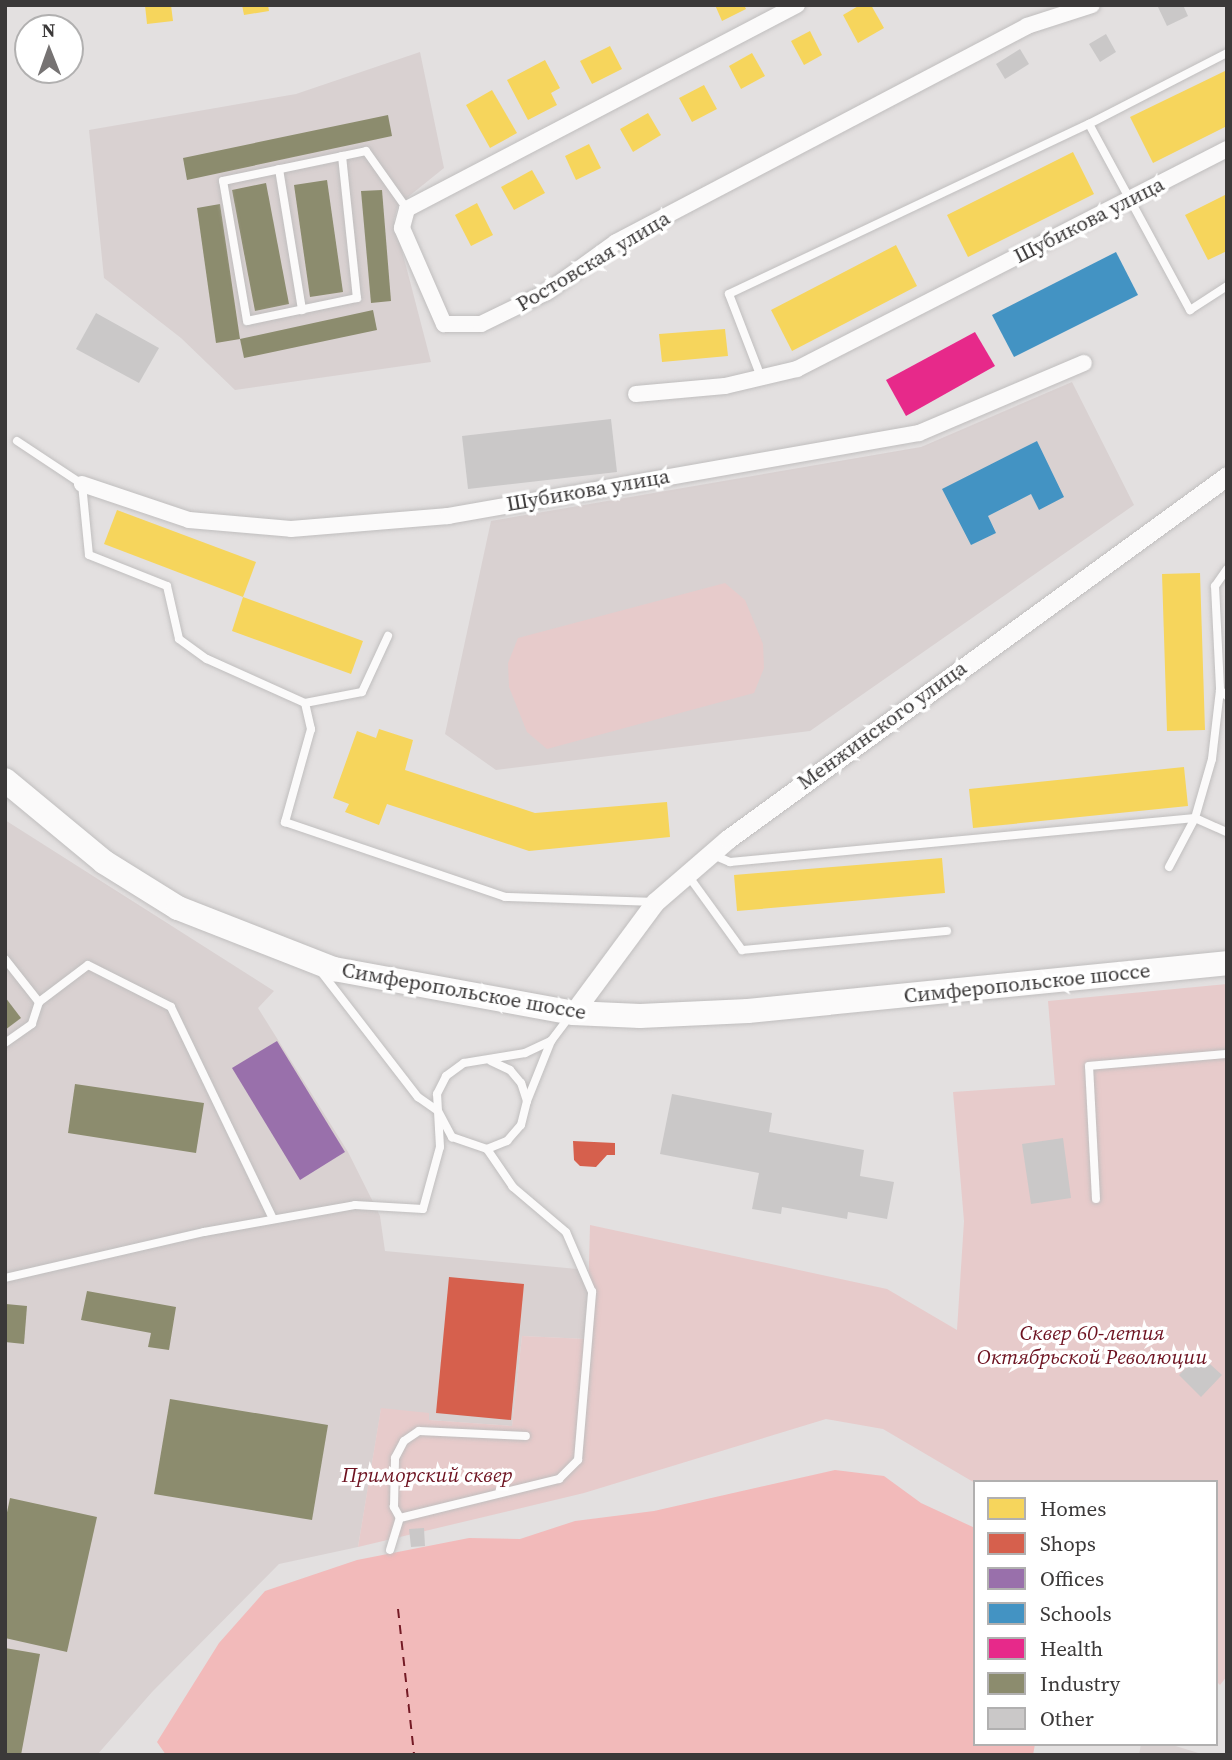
<!DOCTYPE html>
<html>
<head>
<meta charset="utf-8">
<style>
  body { margin:0 }
  #map { position:relative; width:1232px; height:1760px; overflow:hidden; background:#e3e0e0; font-family:"Source Serif 4",serif }
  div>[style] { position:absolute }
  [style*='--x'] { left:calc(var(--x)*1px); top:calc(var(--y)*1px); width:calc(var(--w)*1px); rotate:calc(var(--a)*1deg) }
  .built>* { inset:0; background:#d9d1d1 }
  .green>* { inset:0; background:#e7cbcb }
  .water>* { inset:0; background:#f2baba }
  .homes>* { inset:0; background:#f6d55c }
  .shops>* { inset:0; background:#d6604d }
  .offices>* { inset:0; background:#9970ab }
  .schools>* { inset:0; background:#4393c3 }
  .health>* { inset:0; background:#e7298a }
  .industry>* { inset:0; background:#8c8c6e }
  .ferry>* { height:2px; margin-top:-1px; transform-origin:0; background:repeating-linear-gradient(90deg,#741a25 0 9px,transparent 0 16px) }
  .building>* { inset:0; background:#cac8c8 }
  .roads { filter:drop-shadow(0 0 2px #c0bebe) drop-shadow(0 0 2px #c0bebe) }
  .service>* { height:8px; margin:-4px; padding:0 4px; transform-origin:4px; border-radius:4px; background:#fbfafa }
  .minor>* { height:16px; margin:-8px; padding:0 8px; transform-origin:8px; border-radius:8px; background:#fbfafa }
  .tertiary>* { height:19px; margin:-9.5px; padding:0 9.5px; transform-origin:9.5px; border-radius:9.5px; background:#fbfafa }
  .primary>* { height:24px; margin:-12px; padding:0 12px; transform-origin:12px; border-radius:12px; background:#fbfafa }
  span { translate:-50% -50%; white-space:nowrap; text-align:center; line-height:1.15; -webkit-text-stroke:7px #fff; paint-order:stroke }
  .street-label { font-size:21px; color:#3b3939 }
  .park-label { font-size:21px; color:#6d1220; font-style:italic }
  .frame { position:absolute; inset:0; border:7px solid #3b3939; pointer-events:none }
  .legend { position:absolute; left:973px; top:1480px; width:245px; height:266px; box-sizing:border-box; background:#fff; border:2px solid #b1b0b0; margin:0; padding:9px 12px; list-style:none; font-size:21px; color:#3b3939 }
  .legend li { display:flex; align-items:center; gap:14px; height:35px }
  .legend b { width:35px; border:2px solid #b1b0b0 }
  .north { position:absolute; left:14px; top:14px; width:70px; height:70px; box-sizing:border-box; background:#fff; border:2px solid #b1b0b0; border-radius:50%; rotate:359deg; font-size:19px; font-weight:700; line-height:28px; text-align:center; color:#3b3939 }
  .north::after { content:''; display:block; margin:auto; width:24px; height:32px; background:#767373; clip-path:polygon(50% 0,100% 100%,50% 72%,0 100%) }
</style>
</head>
<body>
<div id="map">
  <div class="built">
    <i style="clip-path:polygon(420px 52px,444px 168px,398px 205px,394px 220px,431px 362px,235px 390px,181px 338px,104px 278px,89px 130px,296px 94px)"></i>
    <i style="clip-path:polygon(1072px 382px,1134px 505px,810px 731px,496px 770px,445px 734px,491px 521px,921px 447px)"></i>
    <i style="clip-path:polygon(5px 820px,274px 991px,258px 1008px,348px 1152px,380px 1216px,385px 1251px,588px 1270px,587px 1339px,522px 1336px,512px 1426px,429px 1420px,429px 1414px,381px 1409px,358px 1547px,279px 1564px,152px 1692px,97px 1755px,5px 1755px)"></i>
    <i style="clip-path:polygon(1141px 1744px,1169px 1744px,1205px 1755px,1139px 1755px)"></i>
  </div>
  <div class="green">
    <i style="clip-path:polygon(725px 583px,745px 600px,763px 644px,764px 668px,754px 693px,547px 749px,527px 732px,509px 687px,508px 663px,518px 638px)"></i>
    <i style="clip-path:polygon(1227px 984px,1227px 1676px,1220px 1685px,1216px 1681px,1216px 1482px,975px 1483px,883px 1429px,826px 1419px,584px 1493px,358px 1547px,381px 1408px,429px 1413px,429px 1420px,512px 1426px,522px 1336px,587px 1339px,590px 1225px,887px 1289px,957px 1330px,964px 1221px,953px 1092px,1055px 1085px,1048px 1001px)"></i>
  </div>
  <div class="water">
    <i style="clip-path:polygon(835px 1470px,884px 1476px,921px 1503px,975px 1528px,975px 1744px,1035px 1744px,1033px 1755px,166px 1755px,157px 1742px,219px 1643px,265px 1591px,357px 1560px,469px 1538px,520px 1539px,575px 1521px,654px 1511px)"></i>
  </div>
  <div class="homes">
    <i style="clip-path:polygon(145px 5px,171px 5px,173px 21px,147px 24px)"></i>
    <i style="clip-path:polygon(242px 5px,268px 5px,269px 11px,244px 15px)"></i>
    <i style="clip-path:polygon(715px 5px,744px 5px,746px 9px,722px 21px)"></i>
    <i style="clip-path:polygon(860px 5px,871px 5px,884px 28px,858px 43px,843px 15px)"></i>
    <i style="clip-path:polygon(810px 31px,822px 55px,804px 65px,791px 41px)"></i>
    <i style="clip-path:polygon(610px 46px,622px 69px,592px 84px,580px 61px)"></i>
    <i style="clip-path:polygon(752px 53px,765px 76px,741px 89px,729px 66px)"></i>
    <i style="clip-path:polygon(545px 60px,560px 88px,551px 93px,557px 105px,528px 120px,507px 80px)"></i>
    <i style="clip-path:polygon(1227px 70px,1227px 126px,1153px 163px,1130px 117px)"></i>
    <i style="clip-path:polygon(704px 85px,717px 109px,692px 122px,679px 98px)"></i>
    <i style="clip-path:polygon(492px 90px,517px 133px,490px 148px,466px 105px)"></i>
    <i style="clip-path:polygon(648px 113px,661px 135px,633px 152px,620px 129px)"></i>
    <i style="clip-path:polygon(589px 144px,601px 168px,576px 180px,565px 156px)"></i>
    <i style="clip-path:polygon(1073px 152px,1094px 194px,968px 257px,947px 215px)"></i>
    <i style="clip-path:polygon(532px 170px,545px 193px,514px 210px,501px 187px)"></i>
    <i style="clip-path:polygon(1227px 194px,1227px 251px,1208px 260px,1185px 215px)"></i>
    <i style="clip-path:polygon(477px 203px,493px 235px,471px 246px,455px 215px)"></i>
    <i style="clip-path:polygon(896px 245px,917px 286px,792px 351px,771px 310px)"></i>
    <i style="clip-path:polygon(725px 329px,728px 356px,662px 362px,659px 334px)"></i>
    <i style="clip-path:polygon(117px 510px,256px 562px,243px 597px,104px 544px)"></i>
    <i style="clip-path:polygon(1200px 573px,1205px 730px,1167px 731px,1162px 574px)"></i>
    <i style="clip-path:polygon(243px 597px,363px 641px,351px 674px,232px 631px)"></i>
    <i style="clip-path:polygon(379px 729px,413px 740px,405px 770px,535px 813px,667px 802px,670px 837px,529px 851px,387px 804px,379px 825px,345px 812px,349px 804px,333px 798px,357px 731px,376px 738px)"></i>
    <i style="clip-path:polygon(1184px 767px,1188px 806px,973px 828px,969px 789px)"></i>
    <i style="clip-path:polygon(942px 858px,945px 893px,737px 911px,734px 875px)"></i>
  </div>
  <div class="shops">
    <i style="clip-path:polygon(573px 1141px,615px 1143px,615px 1155px,607px 1155px,596px 1167px,580px 1166px,574px 1160px)"></i>
    <i style="clip-path:polygon(449px 1277px,524px 1284px,511px 1420px,436px 1413px)"></i>
  </div>
  <div class="offices">
    <i style="clip-path:polygon(277px 1041px,345px 1152px,300px 1180px,232px 1068px)"></i>
  </div>
  <div class="schools">
    <i style="clip-path:polygon(1116px 252px,1138px 295px,1014px 357px,992px 315px)"></i>
    <i style="clip-path:polygon(1037px 441px,1064px 497px,1039px 510px,1031px 494px,988px 516px,996px 533px,971px 545px,942px 489px)"></i>
  </div>
  <div class="health">
    <i style="clip-path:polygon(975px 332px,995px 366px,906px 416px,886px 380px)"></i>
  </div>
  <div class="industry">
    <i style="clip-path:polygon(388px 115px,392px 136px,187px 180px,183px 158px)"></i>
    <i style="clip-path:polygon(327px 180px,343px 292px,310px 297px,294px 185px)"></i>
    <i style="clip-path:polygon(266px 183px,289px 304px,255px 311px,232px 190px)"></i>
    <i style="clip-path:polygon(382px 190px,391px 301px,371px 303px,361px 191px)"></i>
    <i style="clip-path:polygon(220px 204px,240px 339px,216px 343px,197px 208px)"></i>
    <i style="clip-path:polygon(373px 310px,377px 330px,244px 358px,240px 339px)"></i>
    <i style="clip-path:polygon(5px 997px,21px 1018px,5px 1030px)"></i>
    <i style="clip-path:polygon(75px 1084px,204px 1103px,196px 1153px,68px 1133px)"></i>
    <i style="clip-path:polygon(87px 1291px,176px 1307px,169px 1350px,148px 1347px,151px 1333px,81px 1320px)"></i>
    <i style="clip-path:polygon(6px 1304px,27px 1306px,24px 1344px,5px 1342px)"></i>
    <i style="clip-path:polygon(170px 1399px,328px 1425px,312px 1520px,154px 1494px)"></i>
    <i style="clip-path:polygon(10px 1498px,97px 1517px,67px 1652px,5px 1638px,5px 1522px)"></i>
    <i style="clip-path:polygon(5px 1648px,40px 1654px,21px 1755px,5px 1755px)"></i>
  </div>
  <div class="ferry">
    <i style="--x:398;--y:1609;--w:147;--a:83.7"></i>
  </div>
  <div class="building">
    <i style="clip-path:polygon(1157px 5px,1183px 5px,1188px 16px,1167px 26px)"></i>
    <i style="clip-path:polygon(1106px 34px,1116px 52px,1100px 62px,1089px 44px)"></i>
    <i style="clip-path:polygon(1020px 49px,1029px 64px,1005px 79px,996px 64px)"></i>
    <i style="clip-path:polygon(96px 313px,159px 348px,139px 383px,76px 349px)"></i>
    <i style="clip-path:polygon(611px 419px,617px 472px,468px 489px,462px 436px)"></i>
    <i style="clip-path:polygon(672px 1094px,772px 1113px,769px 1132px,864px 1150px,860px 1176px,894px 1182px,887px 1219px,848px 1212px,847px 1219px,782px 1207px,781px 1214px,752px 1209px,759px 1173px,660px 1154px)"></i>
    <i style="clip-path:polygon(1063px 1138px,1071px 1198px,1031px 1204px,1022px 1144px)"></i>
    <i style="clip-path:polygon(1199px 1354px,1222px 1375px,1201px 1397px,1179px 1375px)"></i>
    <i style="clip-path:polygon(424px 1528px,425px 1546px,411px 1547px,409px 1529px)"></i>
  </div>
  <div class="roads">
    <div class="service">
      <i style="--x:1227;--y:53;--w:155;--a:152.8"></i>
      <i style="--x:1089;--y:124;--w:212;--a:61.5"></i>
      <i style="--x:1190;--y:310;--w:44;--a:-33"></i>
      <i style="--x:342;--y:156;--w:143;--a:84"></i>
      <i style="--x:357;--y:298;--w:112;--a:168.2"></i>
      <i style="--x:247;--y:321;--w:142;--a:-99.7"></i>
      <i style="--x:223;--y:181;--w:146;--a:-11.8"></i>
      <i style="--x:366;--y:151;--w:71;--a:54.7"></i>
      <i style="--x:279;--y:169;--w:143;--a:80.7"></i>
      <i style="--x:761;--y:377;--w:89;--a:-111.1"></i>
      <i style="--x:729;--y:294;--w:398;--a:-25.3"></i>
      <i style="--x:17;--y:441;--w:78;--a:33.5"></i>
      <i style="--x:82;--y:484;--w:71;--a:84.4"></i>
      <i style="--x:89;--y:555;--w:84;--a:21.7"></i>
      <i style="--x:167;--y:586;--w:54;--a:77.2"></i>
      <i style="--x:179;--y:639;--w:34;--a:36"></i>
      <i style="--x:207;--y:659;--w:107;--a:24.2"></i>
      <i style="--x:305;--y:703;--w:27;--a:77"></i>
      <i style="--x:311;--y:729;--w:97;--a:105.6"></i>
      <i style="--x:285;--y:822;--w:232;--a:18.8"></i>
      <i style="--x:505;--y:897;--w:147;--a:1.9"></i>
      <i style="--x:1227;--y:569;--w:21;--a:125"></i>
      <i style="--x:1215;--y:586;--w:104;--a:87.2"></i>
      <i style="--x:1220;--y:690;--w:9;--a:41"></i>
      <i style="--x:305;--y:703;--w:58;--a:-10.9"></i>
      <i style="--x:362;--y:692;--w:62;--a:-65.1"></i>
      <i style="--x:711;--y:854;--w:21;--a:23"></i>
      <i style="--x:730;--y:862;--w:467;--a:-5.4"></i>
      <i style="--x:1195;--y:818;--w:35;--a:24"></i>
      <i style="--x:1169;--y:867;--w:55;--a:-62"></i>
      <i style="--x:1195;--y:818;--w:61;--a:-73.9"></i>
      <i style="--x:1212;--y:759;--w:69;--a:-83.4"></i>
      <i style="--x:687;--y:874;--w:94;--a:54.1"></i>
      <i style="--x:742;--y:950;--w:206;--a:-5.3"></i>
      <i style="--x:5;--y:959;--w:55;--a:51.7"></i>
      <i style="--x:39;--y:1002;--w:23;--a:108"></i>
      <i style="--x:32;--y:1024;--w:33;--a:145"></i>
      <i style="--x:322;--y:973;--w:157;--a:52.3"></i>
      <i style="--x:418;--y:1097;--w:24;--a:35"></i>
      <i style="--x:438;--y:1111;--w:30;--a:62"></i>
      <i style="--x:452;--y:1137;--w:37;--a:19"></i>
      <i style="--x:487;--y:1149;--w:22;--a:-22"></i>
      <i style="--x:507;--y:1141;--w:21;--a:-49"></i>
      <i style="--x:521;--y:1125;--w:25;--a:-76"></i>
      <i style="--x:527;--y:1101;--w:19;--a:-108"></i>
      <i style="--x:521;--y:1083;--w:17;--a:-130"></i>
      <i style="--x:510;--y:1070;--w:21;--a:-155"></i>
      <i style="--x:39;--y:1002;--w:61;--a:-37.1"></i>
      <i style="--x:88;--y:965;--w:93;--a:26.8"></i>
      <i style="--x:171;--y:1007;--w:235;--a:64.3"></i>
      <i style="--x:527;--y:1101;--w:65;--a:-68.2"></i>
      <i style="--x:551;--y:1041;--w:30;--a:-53"></i>
      <i style="--x:1096;--y:1199;--w:133;--a:-93"></i>
      <i style="--x:1089;--y:1066;--w:139;--a:-5"></i>
      <i style="--x:5;--y:1278;--w:204;--a:-13"></i>
      <i style="--x:204;--y:1232;--w:153;--a:-10.1"></i>
      <i style="--x:355;--y:1205;--w:68;--a:3.4"></i>
      <i style="--x:423;--y:1209;--w:64;--a:-74.7"></i>
      <i style="--x:440;--y:1147;--w:53;--a:-93.2"></i>
      <i style="--x:437;--y:1094;--w:20;--a:-63"></i>
      <i style="--x:446;--y:1076;--w:22;--a:-36"></i>
      <i style="--x:464;--y:1063;--w:62;--a:-9.3"></i>
      <i style="--x:525;--y:1053;--w:29;--a:-25"></i>
      <i style="--x:400;--y:1518;--w:13;--a:-119"></i>
      <i style="--x:394;--y:1507;--w:49;--a:-88.8"></i>
      <i style="--x:395;--y:1458;--w:19;--a:-62"></i>
      <i style="--x:404;--y:1441;--w:18;--a:-34"></i>
      <i style="--x:419;--y:1431;--w:107;--a:2.7"></i>
      <i style="--x:390;--y:1550;--w:34;--a:-73"></i>
      <i style="--x:400;--y:1518;--w:164;--a:-13.8"></i>
      <i style="--x:559;--y:1479;--w:27;--a:-45"></i>
      <i style="--x:578;--y:1460;--w:169;--a:-85.2"></i>
      <i style="--x:592;--y:1292;--w:65;--a:-113.4"></i>
      <i style="--x:566;--y:1232;--w:70;--a:-139.7"></i>
      <i style="--x:513;--y:1187;--w:46;--a:-124.4"></i>
    </div>
    <div class="minor">
      <i style="--x:797;--y:5;--w:440;--a:152.4"></i>
      <i style="--x:407;--y:209;--w:20;--a:105"></i>
      <i style="--x:402;--y:228;--w:105;--a:66.4"></i>
      <i style="--x:444;--y:324;--w:37;--a:0"></i>
      <i style="--x:481;--y:324;--w:73;--a:-25.9"></i>
      <i style="--x:547;--y:292;--w:85;--a:-35.9"></i>
      <i style="--x:616;--y:242;--w:464;--a:-27.7"></i>
      <i style="--x:1027;--y:26;--w:68;--a:-17.9"></i>
      <i style="--x:636;--y:394;--w:89;--a:-5.1"></i>
      <i style="--x:725;--y:386;--w:74;--a:-13.3"></i>
      <i style="--x:797;--y:369;--w:483;--a:-27.1"></i>
      <i style="--x:82;--y:484;--w:113;--a:18.6"></i>
      <i style="--x:189;--y:520;--w:102;--a:5"></i>
      <i style="--x:291;--y:529;--w:158;--a:-4.7"></i>
      <i style="--x:448;--y:516;--w:478;--a:-10"></i>
      <i style="--x:919;--y:433;--w:179;--a:-23"></i>
    </div>
    <div class="tertiary">
      <i style="--x:573;--y:1013;--w:138;--a:-53.5"></i>
      <i style="--x:655;--y:902;--w:96;--a:-40.8"></i>
      <i style="--x:728;--y:839;--w:617;--a:-36.03"></i>
    </div>
    <div class="primary">
      <i style="--x:5;--y:780;--w:129;--a:39.6"></i>
      <i style="--x:104;--y:862;--w:87;--a:31.9"></i>
      <i style="--x:178;--y:908;--w:168;--a:21.4"></i>
      <i style="--x:334;--y:969;--w:243;--a:10.4"></i>
      <i style="--x:573;--y:1013;--w:67;--a:2.6"></i>
      <i style="--x:640;--y:1016;--w:108;--a:-2.7"></i>
      <i style="--x:748;--y:1011;--w:481;--a:-5.7"></i>
    </div>
  </div>
  <div class="street-label">
    <span style="left:1089px;top:220px;rotate:-27deg">Шубикова улица</span>
    <span style="left:593px;top:261px;rotate:-31deg">Ростовская улица</span>
    <span style="left:588px;top:490px;rotate:-10deg">Шубикова улица</span>
    <span style="left:882px;top:725px;rotate:-36deg">Менжинского улица</span>
    <span style="left:1027px;top:983px;rotate:-6deg">Симферопольское шоссе</span>
    <span style="left:464px;top:991px;rotate:10deg">Симферопольское шоссе</span>
  </div>
  <div class="park-label">
    <span style="left:1092px;top:1345px">Сквер 60-летия<br>Октябрьской Революции</span>
    <span style="left:427px;top:1475px">Приморский сквер</span>
  </div>
  <div class="frame"></div>
  <ul class="legend">
  <li><b style="height:19px;background:#f6d55c"></b>Homes</li>
  <li><b style="height:19px;background:#d6604d"></b>Shops</li>
  <li><b style="height:19px;background:#9970ab"></b>Offices</li>
  <li><b style="height:19px;background:#4393c3"></b>Schools</li>
  <li><b style="height:19px;background:#e7298a"></b>Health</li>
  <li><b style="height:19px;background:#8c8c6e"></b>Industry</li>
  <li><b style="height:19px;background:#cac8c8"></b>Other</li>
  </ul>
  <div class="north">N</div>
</div>
</body>
</html>
